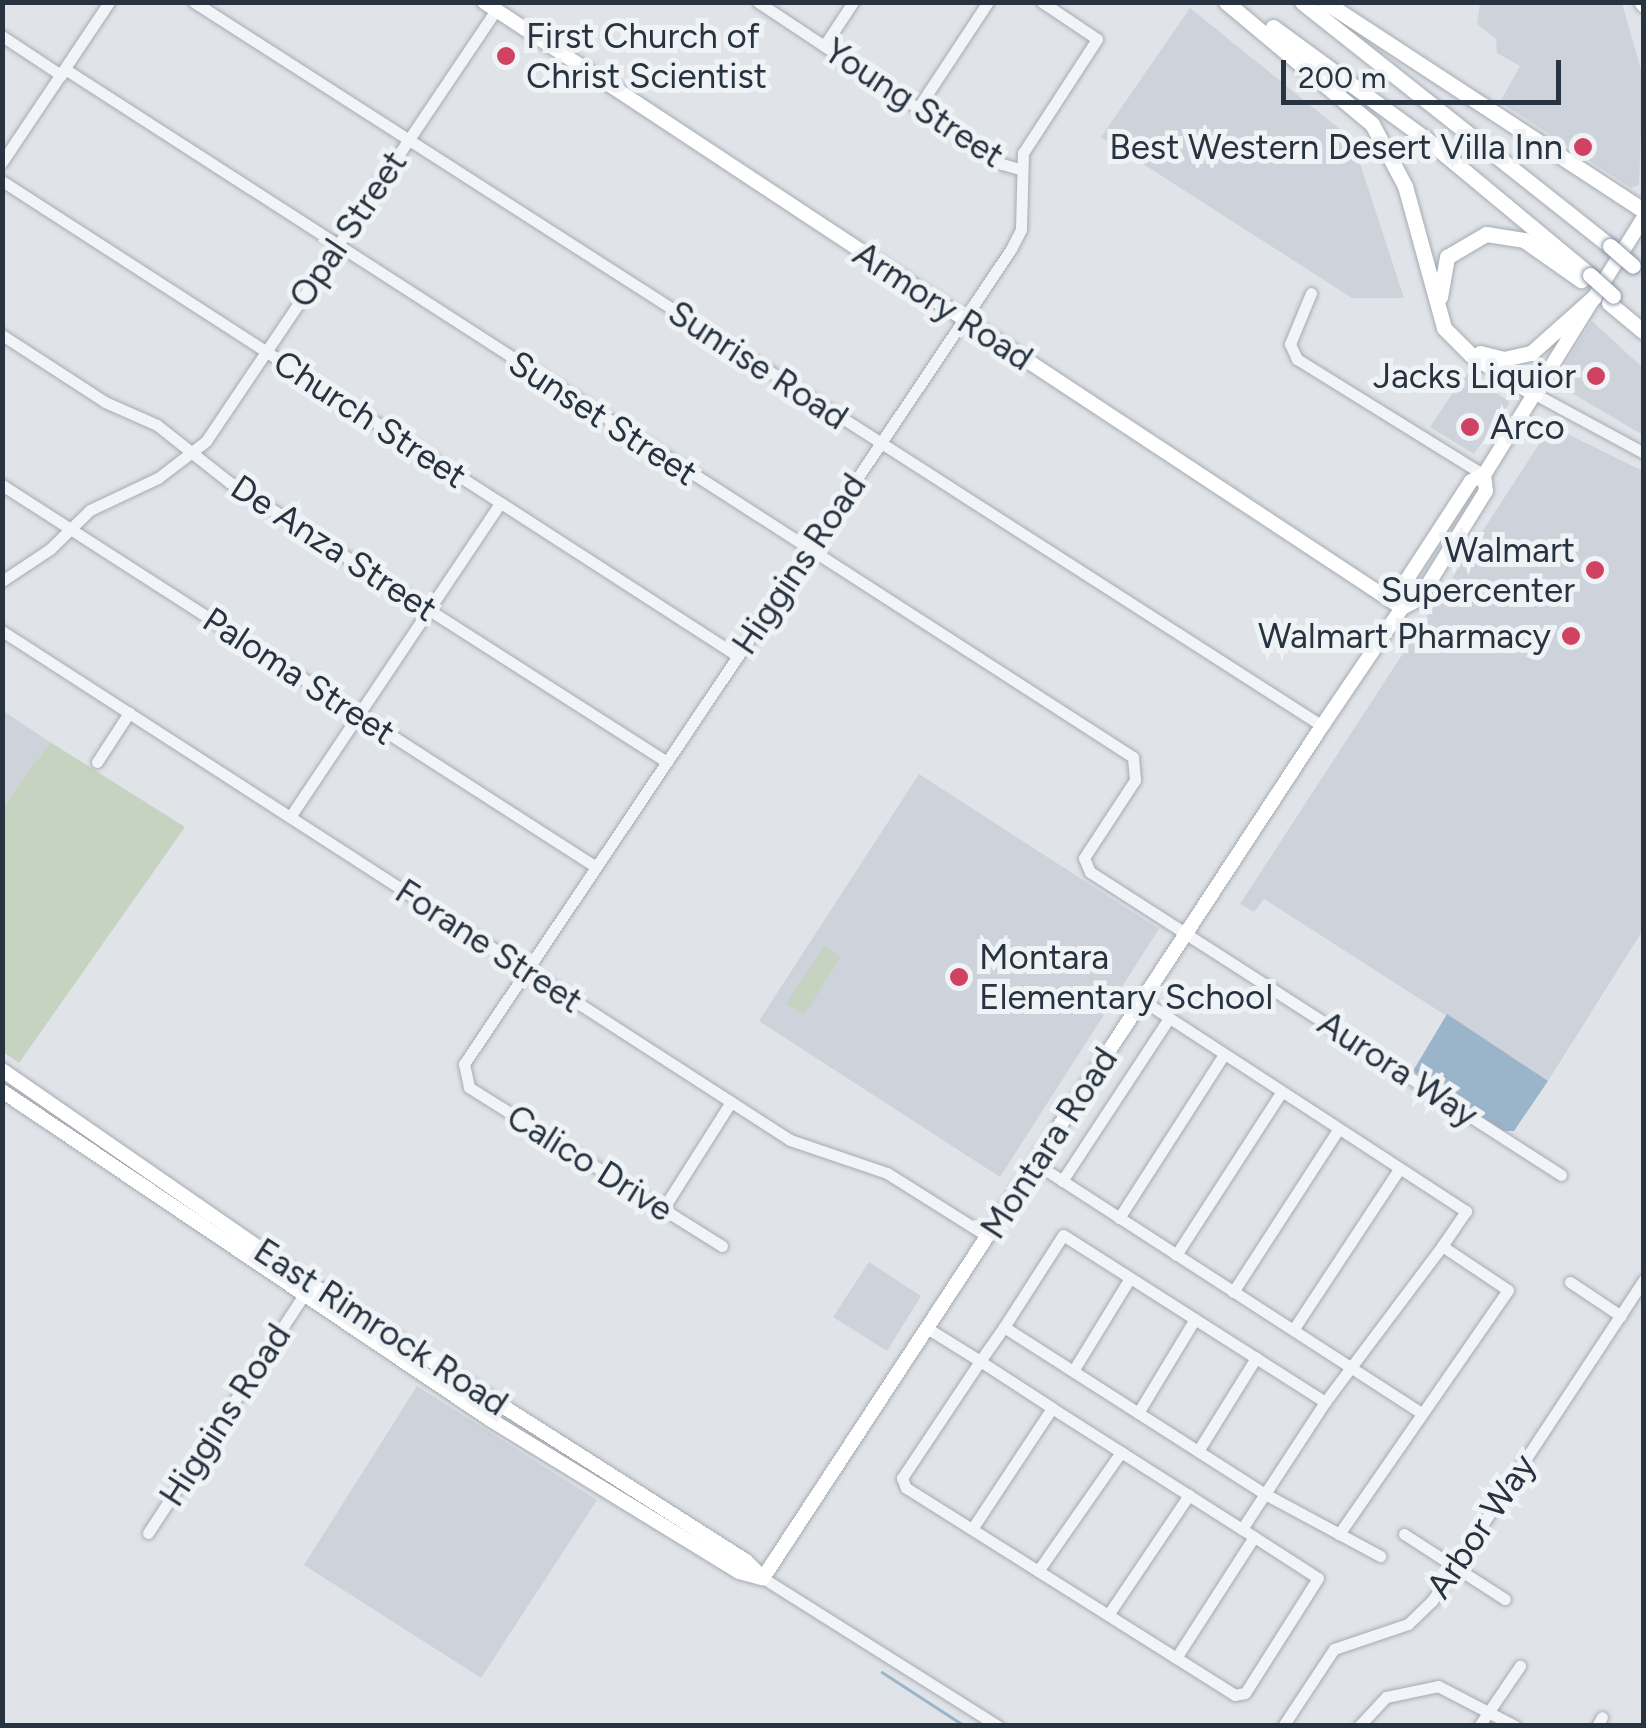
<!DOCTYPE html>
<html>
<head>
<meta charset="utf-8">
<style>
  body { margin:0 }
  #map { position:relative; width:1646px; height:1728px; overflow:hidden; background:#e0e4e9; font-family:Figtree,sans-serif }
  div>[style] { position:absolute }
  [style*='--x'] { left:calc(var(--x)*1px); top:calc(var(--y)*1px); width:calc(var(--w)*1px); rotate:calc(var(--a)*1deg) }
  .built>* { inset:0; background:#ced3db }
  .green>* { inset:0; background:#c7d3c1 }
  .water>* { inset:0; background:#9ab4ca }
  .stream>* { height:2.5px; margin:-1.25px; padding:0 1.25px; transform-origin:1.25px; border-radius:1.25px; background:#9ab4ca }
  .roads { filter:drop-shadow(0 0 2px #a5abb3) drop-shadow(0 0 2px #a5abb3) }
  .minor>* { height:11px; margin:-5.5px; padding:0 5.5px; transform-origin:5.5px; border-radius:5.5px; background:#f2f4f7 }
  .major>* { height:14px; margin:-7px; padding:0 7px; transform-origin:7px; border-radius:7px; background:#fff }
  .highway>* { height:15px; margin:-7.5px; padding:0 7.5px; transform-origin:7.5px; border-radius:7.5px; background:#fff }
  .bridges { filter:drop-shadow(0 0 2px #8792a0) drop-shadow(0 0 2px #8792a0) }
  .highway-bridge>* { height:15px; margin:-7.5px; padding:0 7.5px; transform-origin:7.5px; border-radius:7.5px; background:#fff }
  .dots>* { width:28px; height:28px; translate:-50% -50%; box-sizing:border-box; border:5px solid #eff3f6; border-radius:50% }
  span { translate:-50% -50%; white-space:nowrap; text-align:center; line-height:1.15; -webkit-text-stroke:10px #eff3f6; paint-order:stroke }
  .poi-label { font-size:35px; color:#283341 }
  .left { translate:0 -50%; text-align:left }
  .right { translate:-100% -50%; text-align:right }
  .street-label { font-size:35px; color:#283341 }
  .frame { position:absolute; inset:0; border:5px solid #283341; pointer-events:none }
  .scale { position:absolute; left:1281px; top:60px; width:280px; height:45px; box-sizing:border-box; border:5px solid #283341; border-top:0; padding-left:12px; font-size:30px; line-height:35px; white-space:nowrap; color:#283341; -webkit-text-stroke:8px #eff3f6; paint-order:stroke }
</style>
</head>
<body>
<div id="map">
  <div class="built">
    <i style="clip-path:polygon(1480px 3px,1622px 3px,1643px 77px,1639px 185px,1631px 188px,1500px 102px,1520px 66px,1497px 53px,1496px 39px,1477px 24px)"></i>
    <i style="clip-path:polygon(1190px 8px,1352px 139px,1404px 298px,1352px 298px,1101px 137px)"></i>
    <i style="clip-path:polygon(1592px 321px,1643px 368px,1643px 435px,1560px 386px,1560px 372px)"></i>
    <i style="clip-path:polygon(1466px 373px,1510px 402px,1474px 454px,1430px 427px)"></i>
    <i style="clip-path:polygon(1557px 429px,1643px 471px,1643px 930px,1548px 1081px,1264px 899px,1254px 912px,1240px 904px,1545px 435px)"></i>
    <i style="clip-path:polygon(2px 710px,50px 742px,3px 807px,2px 807px)"></i>
    <i style="clip-path:polygon(919px 774px,1159px 929px,1000px 1177px,759px 1021px)"></i>
    <i style="clip-path:polygon(869px 1262px,921px 1296px,887px 1351px,833px 1317px)"></i>
    <i style="clip-path:polygon(417px 1386px,597px 1500px,481px 1678px,304px 1565px)"></i>
  </div>
  <div class="green">
    <i style="clip-path:polygon(50px 742px,185px 827px,19px 1063px,3px 1052px,3px 807px)"></i>
    <i style="clip-path:polygon(824px 946px,841px 957px,804px 1015px,786px 1004px)"></i>
  </div>
  <div class="water">
    <i style="clip-path:polygon(1447px 1014px,1548px 1081px,1514px 1131px,1503px 1131px,1413px 1071px)"></i>
  </div>
  <div class="stream">
    <i style="--x:882;--y:1672;--w:99;--a:33"></i>
  </div>
  <div class="roads">
    <div class="minor">
      <i style="--x:194;--y:2;--w:1340;--a:32.69"></i>
      <i style="--x:758;--y:2;--w:293;--a:33.6"></i>
      <i style="--x:1002;--y:164;--w:19;--a:16"></i>
      <i style="--x:2;--y:36;--w:71;--a:33.5"></i>
      <i style="--x:824;--y:46;--w:53;--a:-56.6"></i>
      <i style="--x:65;--y:69;--w:1270;--a:32.79"></i>
      <i style="--x:1133;--y:757;--w:23;--a:85"></i>
      <i style="--x:1135;--y:780;--w:93;--a:123.2"></i>
      <i style="--x:1084;--y:858;--w:15;--a:67"></i>
      <i style="--x:1090;--y:872;--w:560;--a:32.75"></i>
      <i style="--x:918;--y:108;--w:127;--a:-56.6"></i>
      <i style="--x:2;--y:162;--w:192;--a:-56.2"></i>
      <i style="--x:2;--y:181;--w:876;--a:32.84"></i>
      <i style="--x:1311;--y:293;--w:55;--a:112.4"></i>
      <i style="--x:1290;--y:344;--w:17;--a:65"></i>
      <i style="--x:1297;--y:359;--w:220;--a:31.8"></i>
      <i style="--x:2;--y:335;--w:123;--a:33"></i>
      <i style="--x:105;--y:402;--w:57;--a:23.9"></i>
      <i style="--x:157;--y:425;--w:92;--a:38.4"></i>
      <i style="--x:229;--y:482;--w:520;--a:32.59"></i>
      <i style="--x:1535;--y:394;--w:124;--a:28.4"></i>
      <i style="--x:2;--y:485;--w:706;--a:32.74"></i>
      <i style="--x:2;--y:581;--w:58;--a:-33.7"></i>
      <i style="--x:50;--y:549;--w:56;--a:-44.3"></i>
      <i style="--x:90;--y:510;--w:75;--a:-25.2"></i>
      <i style="--x:158;--y:478;--w:61;--a:-37.6"></i>
      <i style="--x:206;--y:441;--w:519;--a:-56.07"></i>
      <i style="--x:2;--y:631;--w:938;--a:32.86"></i>
      <i style="--x:790;--y:1140;--w:102;--a:18.8"></i>
      <i style="--x:887;--y:1173;--w:118;--a:32.2"></i>
      <i style="--x:97;--y:762;--w:59;--a:-56.9"></i>
      <i style="--x:290;--y:817;--w:378;--a:-56.2"></i>
      <i style="--x:1142;--y:1000;--w:387;--a:33.1"></i>
      <i style="--x:1466;--y:1211;--w:42;--a:124.4"></i>
      <i style="--x:1442;--y:1246;--w:79;--a:33.7"></i>
      <i style="--x:1508;--y:1290;--w:297;--a:124.7"></i>
      <i style="--x:1035;--y:1163;--w:459;--a:32.9"></i>
      <i style="--x:1062;--y:1181;--w:195;--a:-56.7"></i>
      <i style="--x:663;--y:1209;--w:127;--a:-57.6"></i>
      <i style="--x:1119;--y:1218;--w:193;--a:-57.3"></i>
      <i style="--x:722;--y:1246;--w:299;--a:-147.9"></i>
      <i style="--x:469;--y:1087;--w:24;--a:-102"></i>
      <i style="--x:464;--y:1064;--w:982;--a:-56.13"></i>
      <i style="--x:1011;--y:249;--w:22;--a:-63"></i>
      <i style="--x:1021;--y:229;--w:76;--a:-88.5"></i>
      <i style="--x:1023;--y:153;--w:136;--a:-57"></i>
      <i style="--x:1097;--y:39;--w:66;--a:-146.1"></i>
      <i style="--x:1176;--y:1255;--w:193;--a:-57.1"></i>
      <i style="--x:1570;--y:1282;--w:61;--a:33.7"></i>
      <i style="--x:1233;--y:1292;--w:193;--a:-57.1"></i>
      <i style="--x:1004;--y:1327;--w:310;--a:32.6"></i>
      <i style="--x:1265;--y:1494;--w:131;--a:28.3"></i>
      <i style="--x:927;--y:1328;--w:62;--a:31.9"></i>
      <i style="--x:980;--y:1361;--w:86;--a:33.1"></i>
      <i style="--x:1052;--y:1408;--w:82;--a:32.5"></i>
      <i style="--x:1121;--y:1452;--w:143;--a:32.5"></i>
      <i style="--x:1242;--y:1529;--w:90;--a:32.8"></i>
      <i style="--x:1318;--y:1578;--w:136;--a:122.4"></i>
      <i style="--x:1245;--y:1693;--w:10;--a:169"></i>
      <i style="--x:1235;--y:1695;--w:389;--a:-147.8"></i>
      <i style="--x:906;--y:1488;--w:11;--a:-112"></i>
      <i style="--x:902;--y:1478;--w:141;--a:-56.3"></i>
      <i style="--x:980;--y:1361;--w:42;--a:-54.8"></i>
      <i style="--x:1004;--y:1327;--w:109;--a:-57.3"></i>
      <i style="--x:1063;--y:1235;--w:311;--a:32.5"></i>
      <i style="--x:1325;--y:1402;--w:152;--a:123.2"></i>
      <i style="--x:1293;--y:1330;--w:193;--a:-56.6"></i>
      <i style="--x:1073;--y:1371;--w:109;--a:-58.5"></i>
      <i style="--x:1325;--y:1402;--w:195;--a:-53.1"></i>
      <i style="--x:1138;--y:1413;--w:110;--a:-58.8"></i>
      <i style="--x:1198;--y:1451;--w:110;--a:-58.1"></i>
      <i style="--x:972;--y:1529;--w:145;--a:-56.5"></i>
      <i style="--x:148;--y:1533;--w:281;--a:-56.8"></i>
      <i style="--x:1404;--y:1534;--w:120;--a:32.8"></i>
      <i style="--x:1038;--y:1571;--w:145;--a:-55.1"></i>
      <i style="--x:763;--y:1578;--w:278;--a:32.2"></i>
      <i style="--x:1108;--y:1615;--w:145;--a:-56"></i>
      <i style="--x:1176;--y:1658;--w:144;--a:-57.2"></i>
      <i style="--x:1283;--y:1726;--w:92;--a:-56.5"></i>
      <i style="--x:1334;--y:1649;--w:78;--a:-18.7"></i>
      <i style="--x:1408;--y:1624;--w:33;--a:-44"></i>
      <i style="--x:1432;--y:1601;--w:385;--a:-56.6"></i>
      <i style="--x:1359;--y:1726;--w:40;--a:-47"></i>
      <i style="--x:1386;--y:1697;--w:53;--a:-11.9"></i>
      <i style="--x:1438;--y:1686;--w:87;--a:27.5"></i>
      <i style="--x:1479;--y:1726;--w:73;--a:-55.7"></i>
      <i style="--x:1597;--y:1726;--w:10;--a:-61"></i>
    </div>
    <div class="major">
      <i style="--x:484;--y:2;--w:1100;--a:33.43"></i>
      <i style="--x:1402;--y:608;--w:18;--a:-96"></i>
      <i style="--x:1400;--y:590;--w:130;--a:-56.9"></i>
      <i style="--x:1471;--y:481;--w:14;--a:-25"></i>
      <i style="--x:1484;--y:475;--w:304;--a:-58.2"></i>
      <i style="--x:2;--y:1070;--w:383;--a:34.7"></i>
      <i style="--x:317;--y:1288;--w:508;--a:32.47"></i>
      <i style="--x:746;--y:1561;--w:24;--a:45"></i>
      <i style="--x:2;--y:1091;--w:589;--a:33.93"></i>
      <i style="--x:491;--y:1420;--w:291;--a:31.5"></i>
      <i style="--x:739;--y:1572;--w:24;--a:15"></i>
      <i style="--x:763;--y:1578;--w:1019;--a:-56.73"></i>
      <i style="--x:1322;--y:726;--w:143;--a:-55.9"></i>
      <i style="--x:1402;--y:608;--w:19;--a:-28"></i>
      <i style="--x:1419;--y:599;--w:127;--a:-58.2"></i>
      <i style="--x:1486;--y:491;--w:16;--a:-97"></i>
    </div>
    <div class="highway">
      <i style="--x:1226;--y:2;--w:190;--a:39.9"></i>
      <i style="--x:1372;--y:124;--w:70;--a:62"></i>
      <i style="--x:1405;--y:186;--w:147;--a:74.6"></i>
      <i style="--x:1444;--y:328;--w:38;--a:45"></i>
      <i style="--x:1471;--y:355;--w:75;--a:31.4"></i>
      <i style="--x:1302;--y:2;--w:393;--a:38.4"></i>
      <i style="--x:1325;--y:2;--w:381;--a:33.2"></i>
      <i style="--x:1642;--y:3;--w:3;--a:45"></i>
      <i style="--x:1273;--y:27;--w:190;--a:36.2"></i>
      <i style="--x:1426;--y:139;--w:213;--a:39.7"></i>
      <i style="--x:1440;--y:297;--w:41;--a:-80.1"></i>
      <i style="--x:1447;--y:257;--w:45;--a:-30.5"></i>
      <i style="--x:1486;--y:234;--w:38;--a:9"></i>
      <i style="--x:1524;--y:240;--w:70;--a:35.1"></i>
      <i style="--x:1609;--y:303;--w:45;--a:39.6"></i>
      <i style="--x:1480;--y:353;--w:25;--a:14"></i>
      <i style="--x:1504;--y:359;--w:28;--a:-13"></i>
      <i style="--x:1531;--y:353;--w:84;--a:-41.6"></i>
    </div>
  </div>
  <div class="bridges">
    <div class="highway-bridge">
      <i style="--x:1610;--y:246;--w:30;--a:41"></i>
      <i style="--x:1590;--y:275;--w:31;--a:42"></i>
    </div>
  </div>
  <div class="dots">
    <i style="left:506px;top:56px;background:#d04262"></i>
    <i style="left:1583px;top:147px;background:#d04262"></i>
    <i style="left:1596px;top:376px;background:#d04262"></i>
    <i style="left:1470px;top:427px;background:#d04262"></i>
    <i style="left:1595px;top:570px;background:#d04262"></i>
    <i style="left:1571px;top:636px;background:#d04262"></i>
    <i style="left:959px;top:977px;background:#d04262"></i>
  </div>
  <div class="poi-label">
    <span class="left" style="left:526px;top:56px">First Church of<br>Christ Scientist</span>
    <span class="right" style="left:1563px;top:147px">Best Western Desert Villa Inn</span>
    <span class="right" style="left:1576px;top:376px">Jacks Liquior</span>
    <span class="left" style="left:1490px;top:427px">Arco</span>
    <span class="right" style="left:1575px;top:570px">Walmart<br>Supercenter</span>
    <span class="right" style="left:1551px;top:636px">Walmart Pharmacy</span>
    <span class="left" style="left:979px;top:977px">Montara<br>Elementary School</span>
  </div>
  <div class="street-label">
    <span style="left:914px;top:103px;rotate:33deg">Young Street</span>
    <span style="left:348px;top:229px;rotate:-56deg">Opal Street</span>
    <span style="left:943px;top:306px;rotate:33deg">Armory Road</span>
    <span style="left:758px;top:365px;rotate:33deg">Sunrise Road</span>
    <span style="left:603px;top:418px;rotate:33deg">Sunset Street</span>
    <span style="left:370px;top:419px;rotate:33deg">Church Street</span>
    <span style="left:334px;top:548px;rotate:33deg">De Anza Street</span>
    <span style="left:799px;top:564px;rotate:-56deg">Higgins Road</span>
    <span style="left:299px;top:676px;rotate:33deg">Paloma Street</span>
    <span style="left:489px;top:946px;rotate:33deg">Forane Street</span>
    <span style="left:1398px;top:1069px;rotate:33deg">Aurora Way</span>
    <span style="left:1049px;top:1143px;rotate:-57deg">Montara Road</span>
    <span style="left:590px;top:1163px;rotate:32deg">Calico Drive</span>
    <span style="left:381px;top:1327px;rotate:33deg">East Rimrock Road</span>
    <span style="left:225px;top:1415px;rotate:-57deg">Higgins Road</span>
    <span style="left:1481px;top:1526px;rotate:-56deg">Arbor Way</span>
  </div>
  <div class="frame"></div>
  <div class="scale">200 m</div>
</div>
</body>
</html>
